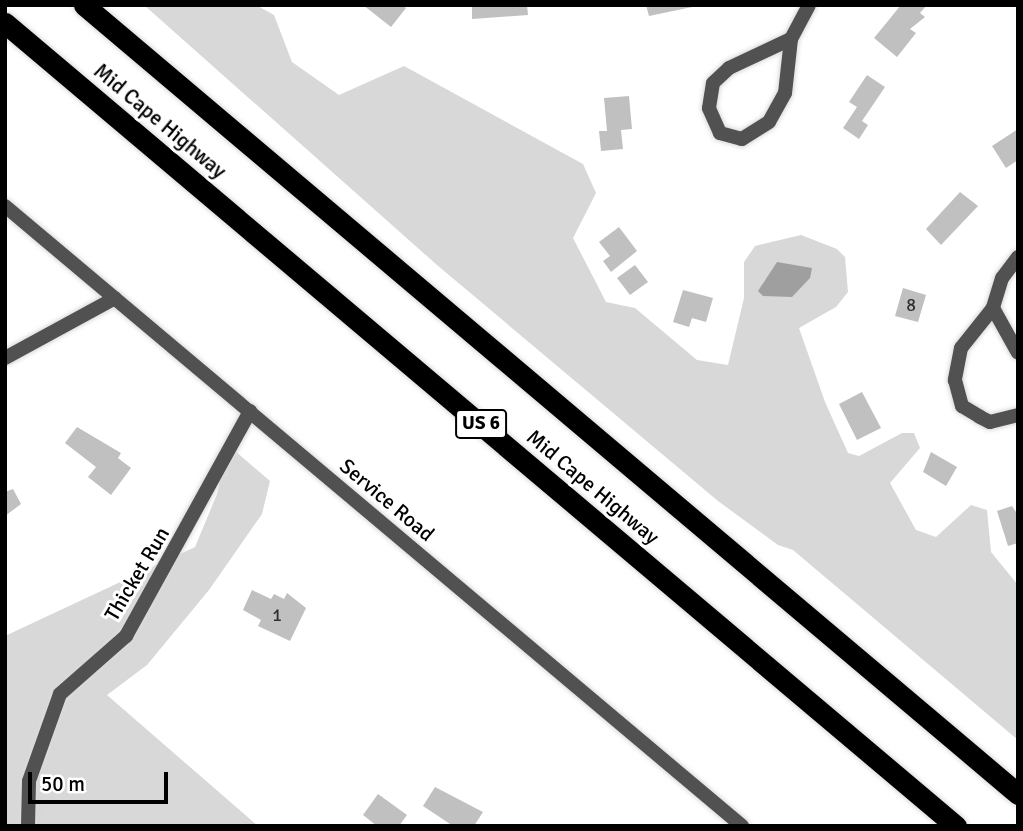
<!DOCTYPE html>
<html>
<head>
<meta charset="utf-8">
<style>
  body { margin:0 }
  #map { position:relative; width:1023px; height:831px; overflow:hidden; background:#fff; font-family:Signika,sans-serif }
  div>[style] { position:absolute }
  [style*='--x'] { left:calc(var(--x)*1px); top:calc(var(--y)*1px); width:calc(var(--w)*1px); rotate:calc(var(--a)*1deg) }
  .green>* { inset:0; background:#d8d8d8 }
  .water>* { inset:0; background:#9f9f9f }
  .building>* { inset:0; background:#c0c0c0 }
  .roads { filter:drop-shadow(0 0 2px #dbdbdb) drop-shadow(0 0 2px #dbdbdb) }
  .minor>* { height:14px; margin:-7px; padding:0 7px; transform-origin:7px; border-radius:7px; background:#515151 }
  .tertiary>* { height:14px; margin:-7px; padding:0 7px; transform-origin:7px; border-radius:7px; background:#515151 }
  .motorway>* { height:21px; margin:-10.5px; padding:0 10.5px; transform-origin:10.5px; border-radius:10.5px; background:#000 }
  span { translate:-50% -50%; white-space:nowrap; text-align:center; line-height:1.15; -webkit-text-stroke:6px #fff; paint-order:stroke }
  .number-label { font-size:18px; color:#303030 }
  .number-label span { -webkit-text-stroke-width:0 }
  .shield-label span { padding:2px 5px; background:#fff; border:2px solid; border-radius:5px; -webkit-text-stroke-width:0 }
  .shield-label { font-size:19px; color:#000; font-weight:700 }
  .street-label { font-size:21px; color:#000 }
  .frame { position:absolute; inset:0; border:7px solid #000; pointer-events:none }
  .scale { position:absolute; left:28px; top:772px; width:140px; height:32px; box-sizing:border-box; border:4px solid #000; border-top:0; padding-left:9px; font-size:21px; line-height:24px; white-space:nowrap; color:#000; -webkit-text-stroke:5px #fff; paint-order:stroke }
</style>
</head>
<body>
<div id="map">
  <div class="green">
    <i style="clip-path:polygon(144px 5px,256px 5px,274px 15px,292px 62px,339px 95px,404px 66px,583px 164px,596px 193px,573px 238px,606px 302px,635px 308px,697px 360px,728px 365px,744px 298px,744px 262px,755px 246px,801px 235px,837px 249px,845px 257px,848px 292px,836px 307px,799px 328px,825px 402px,848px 453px,859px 456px,902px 433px,914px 433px,920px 448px,890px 483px,916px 530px,936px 537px,971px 505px,987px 510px,991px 552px,1018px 585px,1018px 740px,793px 550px,778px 545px,718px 501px,437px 265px)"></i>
    <i style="clip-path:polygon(228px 445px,270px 481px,262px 514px,209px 590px,147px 665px,107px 695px,258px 826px,5px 826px,5px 636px,195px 547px,217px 494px)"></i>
  </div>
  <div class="water">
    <i style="clip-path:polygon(777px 262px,812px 268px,810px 278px,792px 297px,763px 296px,758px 291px)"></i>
  </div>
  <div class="building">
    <i style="clip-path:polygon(363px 5px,402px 5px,406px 8px,391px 27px)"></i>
    <i style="clip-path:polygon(472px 5px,527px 5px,528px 15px,472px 19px)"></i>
    <i style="clip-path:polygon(646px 5px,697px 5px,697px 6px,649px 16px)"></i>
    <i style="clip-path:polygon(901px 5px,927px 5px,920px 13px,925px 17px,910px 29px,916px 33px,897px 57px,874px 38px)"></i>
    <i style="clip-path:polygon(867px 75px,885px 87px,862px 121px,868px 125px,859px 139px,843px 128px,857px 107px,849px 102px)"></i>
    <i style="clip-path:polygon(629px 96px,632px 129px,621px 130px,623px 149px,601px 151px,599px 131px,607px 131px,604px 98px)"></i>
    <i style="clip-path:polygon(1018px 129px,1018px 160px,1006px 168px,992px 146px)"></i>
    <i style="clip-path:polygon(960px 192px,978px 206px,941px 245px,926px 229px)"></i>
    <i style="clip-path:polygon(619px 227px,637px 251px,611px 272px,603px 261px,610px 256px,599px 242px)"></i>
    <i style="clip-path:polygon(635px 265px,648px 282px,630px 295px,617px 278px)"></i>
    <i style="clip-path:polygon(903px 288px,926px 295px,918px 322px,895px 316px)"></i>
    <i style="clip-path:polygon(683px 290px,713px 298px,706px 322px,692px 318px,689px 327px,673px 322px)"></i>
    <i style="clip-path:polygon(862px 392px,881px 428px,857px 440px,839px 404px)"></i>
    <i style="clip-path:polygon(77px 427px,121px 453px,118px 458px,131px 468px,111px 495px,88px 477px,96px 467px,65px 443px)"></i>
    <i style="clip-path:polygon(931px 452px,957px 467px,946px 486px,923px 472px)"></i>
    <i style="clip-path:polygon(13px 489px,21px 504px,5px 516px,5px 492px)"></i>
    <i style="clip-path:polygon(1012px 506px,1018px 515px,1018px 543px,1008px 546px,997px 511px)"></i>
    <i style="clip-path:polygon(252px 590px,271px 599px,274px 594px,284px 599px,287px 593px,306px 608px,290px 641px,258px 626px,261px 620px,243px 610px)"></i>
    <i style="clip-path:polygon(435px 787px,483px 812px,474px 826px,453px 826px,423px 806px)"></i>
    <i style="clip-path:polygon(378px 794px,407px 815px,399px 826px,377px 826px,363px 815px)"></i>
  </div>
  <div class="roads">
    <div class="minor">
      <i style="--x:791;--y:39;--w:54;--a:96.3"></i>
      <i style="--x:785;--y:93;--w:33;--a:119"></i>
      <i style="--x:769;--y:122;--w:32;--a:148"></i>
      <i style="--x:742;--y:139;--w:23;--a:-165"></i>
      <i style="--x:720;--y:133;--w:27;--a:-114"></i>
      <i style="--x:709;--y:108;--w:25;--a:-81"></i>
      <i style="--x:713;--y:83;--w:22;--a:-43"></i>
      <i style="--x:729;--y:68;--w:68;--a:-25.1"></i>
      <i style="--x:791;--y:39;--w:38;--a:-62"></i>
      <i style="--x:1018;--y:257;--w:26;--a:127"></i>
      <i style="--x:1002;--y:278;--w:31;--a:107"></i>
      <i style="--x:993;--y:308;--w:51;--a:128.7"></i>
      <i style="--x:961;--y:348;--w:33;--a:101"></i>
      <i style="--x:955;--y:380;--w:27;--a:75"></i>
      <i style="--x:962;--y:406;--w:21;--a:31"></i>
      <i style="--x:980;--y:417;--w:11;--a:27"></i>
      <i style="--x:990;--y:422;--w:29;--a:-14"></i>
      <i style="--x:993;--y:308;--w:51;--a:60.9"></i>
      <i style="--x:5;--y:358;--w:125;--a:-28.6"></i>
      <i style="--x:28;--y:826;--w:45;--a:-88.7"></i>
      <i style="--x:29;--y:781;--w:92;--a:-70.4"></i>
      <i style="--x:60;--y:694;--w:88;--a:-41.3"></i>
      <i style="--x:126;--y:636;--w:257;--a:-61.1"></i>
    </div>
    <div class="tertiary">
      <i style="--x:5;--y:206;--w:963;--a:40.07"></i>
    </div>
    <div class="motorway">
      <i style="--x:84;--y:5;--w:1223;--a:40.19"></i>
      <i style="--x:5;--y:23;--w:1245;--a:40.18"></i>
    </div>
  </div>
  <div class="number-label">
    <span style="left:911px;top:305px">8</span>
    <span style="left:277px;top:615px">1</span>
  </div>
  <div class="shield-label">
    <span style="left:481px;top:424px">US 6</span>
  </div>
  <div class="street-label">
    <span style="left:160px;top:121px;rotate:40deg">Mid Cape Highway</span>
    <span style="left:593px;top:487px;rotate:40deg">Mid Cape Highway</span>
    <span style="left:387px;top:500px;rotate:40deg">Service Road</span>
    <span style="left:137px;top:574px;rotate:-59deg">Thicket Run</span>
  </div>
  <div class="frame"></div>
  <div class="scale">50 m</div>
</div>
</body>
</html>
